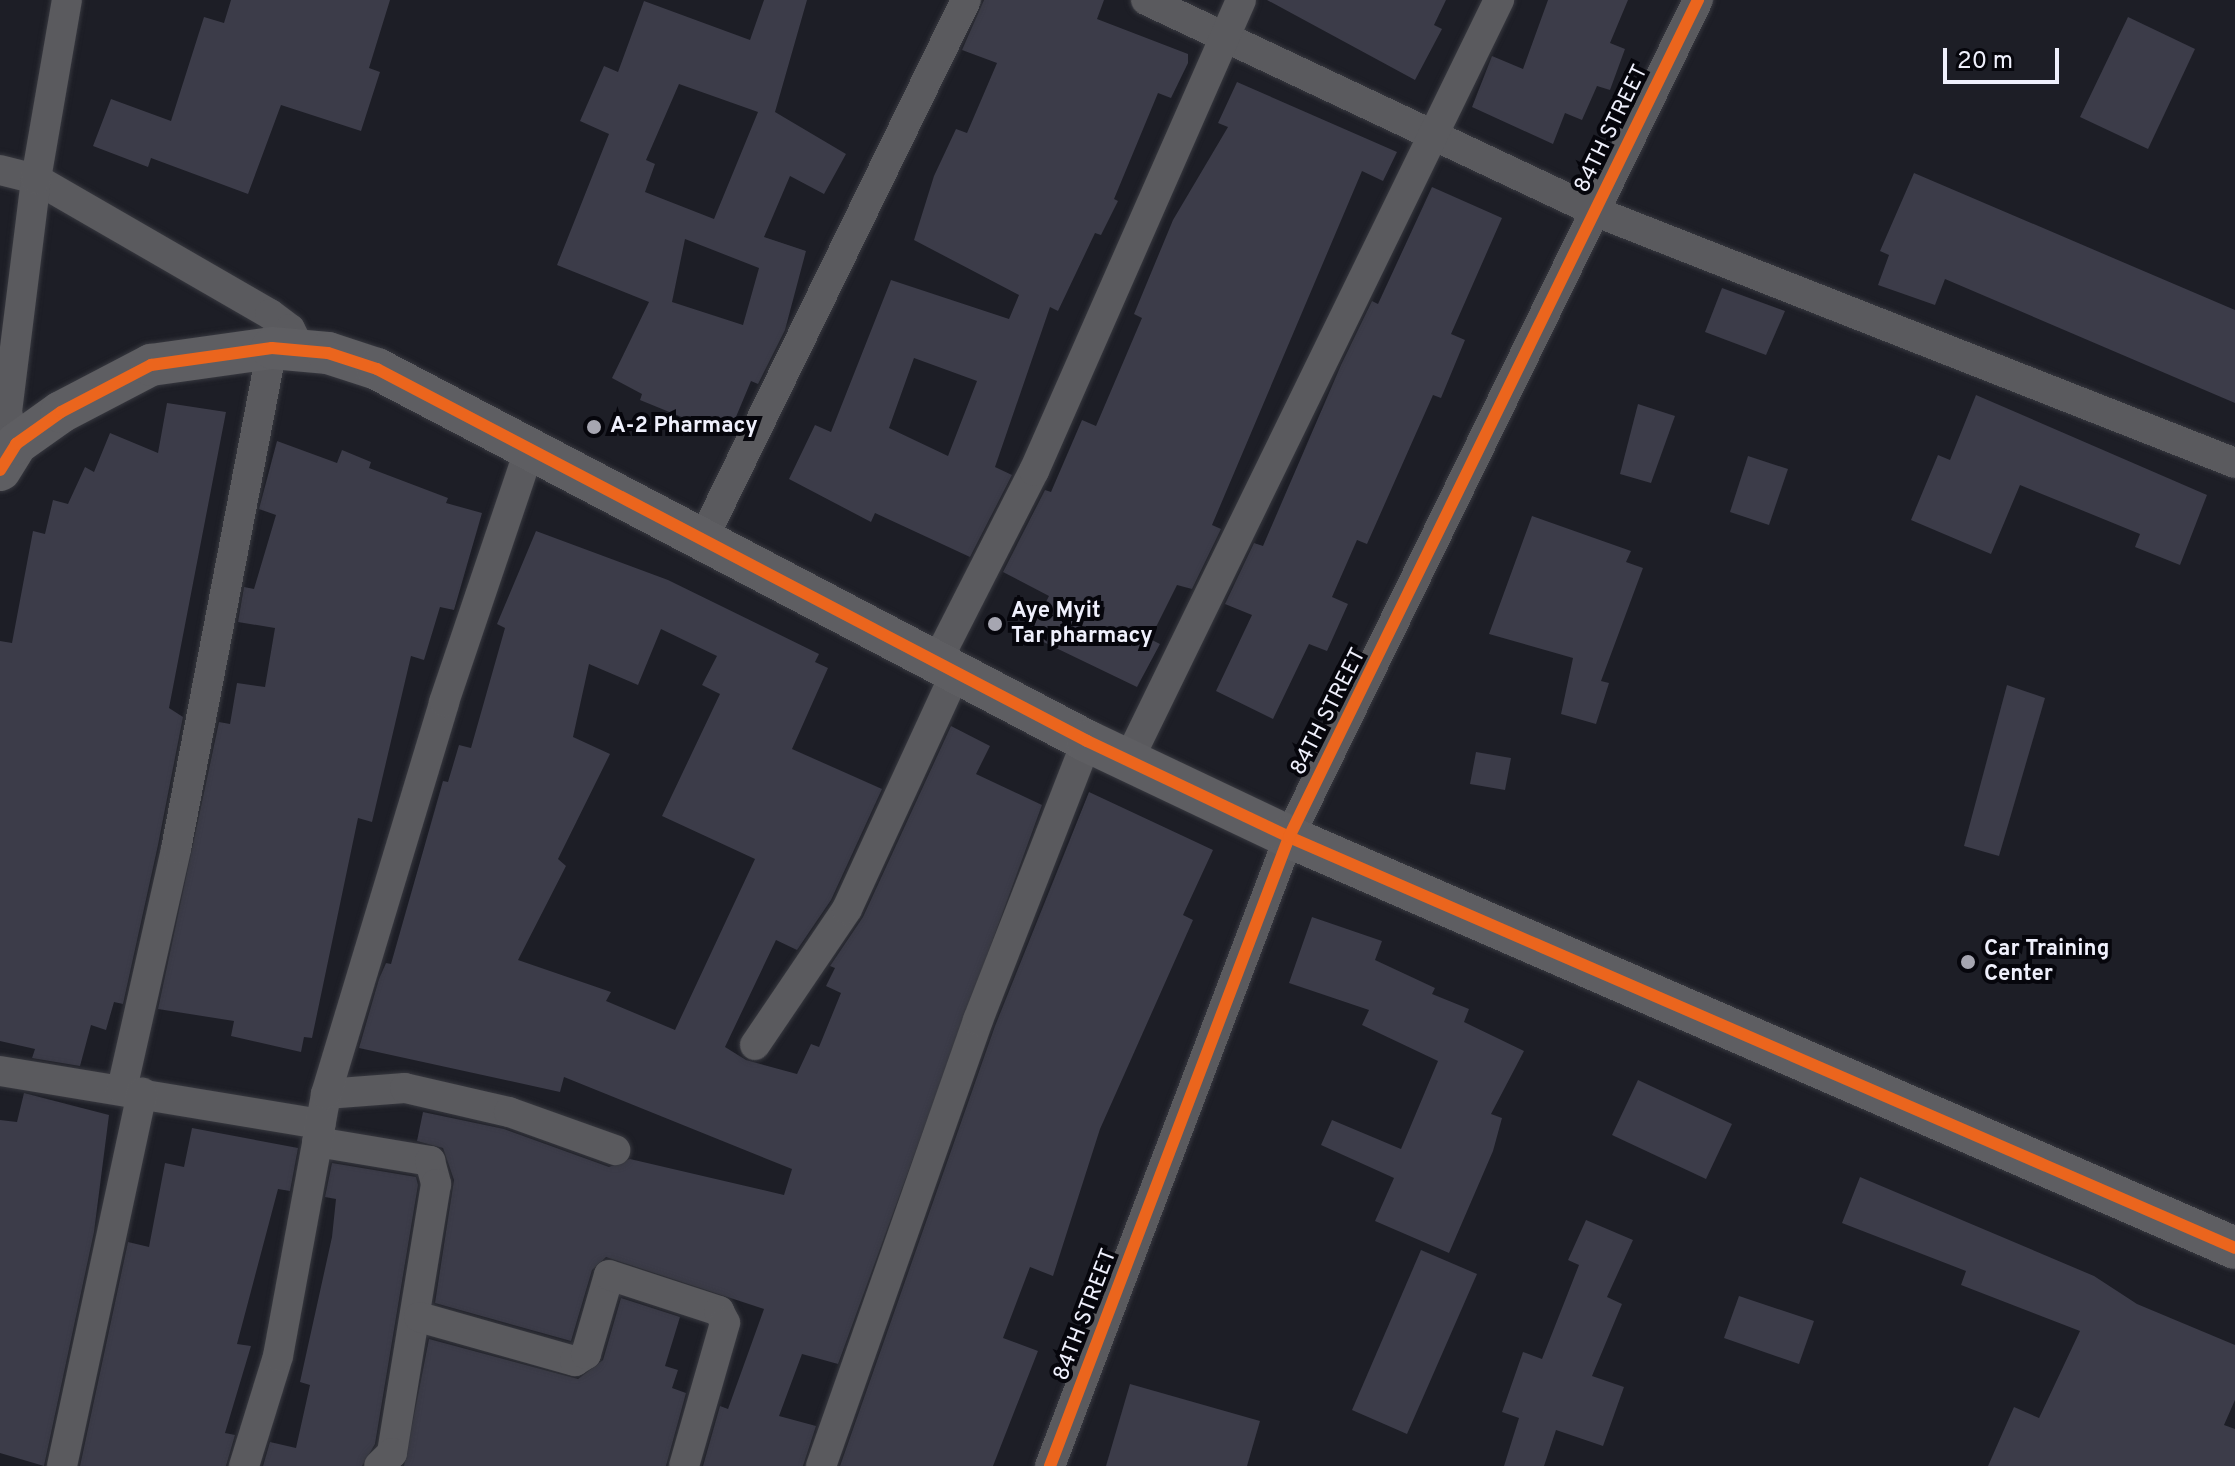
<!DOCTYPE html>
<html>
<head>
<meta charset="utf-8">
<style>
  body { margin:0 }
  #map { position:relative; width:2235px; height:1466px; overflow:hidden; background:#1d1e26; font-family:Overpass,sans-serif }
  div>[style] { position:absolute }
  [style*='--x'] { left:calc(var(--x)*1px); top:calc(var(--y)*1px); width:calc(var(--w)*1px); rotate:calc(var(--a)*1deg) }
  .building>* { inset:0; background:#3c3c49 }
  .roads { filter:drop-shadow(0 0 2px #37383f) drop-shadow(0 0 2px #37383f) }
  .street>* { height:30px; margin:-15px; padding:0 15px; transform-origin:15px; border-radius:15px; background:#5a5a5e }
  .secondary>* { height:42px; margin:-21px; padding:0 21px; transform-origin:21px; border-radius:21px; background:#5e5e62 }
  .cycleway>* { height:12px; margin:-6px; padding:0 6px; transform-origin:6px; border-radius:6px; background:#eb651d }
  .dots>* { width:22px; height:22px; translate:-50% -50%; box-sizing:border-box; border:4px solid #06060c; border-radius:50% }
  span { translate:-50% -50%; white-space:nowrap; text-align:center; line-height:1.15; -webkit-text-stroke:8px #06060c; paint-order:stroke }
  .street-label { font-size:22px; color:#eff0fc }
  .poi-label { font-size:22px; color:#eff0fc; font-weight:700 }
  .left { translate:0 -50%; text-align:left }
  .scale { position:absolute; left:1943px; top:48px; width:116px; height:36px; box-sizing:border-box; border:4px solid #eff0fc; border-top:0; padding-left:10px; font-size:24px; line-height:28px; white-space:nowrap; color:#eff0fc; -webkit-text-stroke:6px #06060c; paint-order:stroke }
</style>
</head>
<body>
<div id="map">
  <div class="building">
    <i style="clip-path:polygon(231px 0,390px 0,369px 68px,380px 72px,361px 131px,281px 105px,248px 194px,151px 158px,148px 167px,93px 146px,111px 99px,171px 121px,204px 17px,224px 23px)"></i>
    <i style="clip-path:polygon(evenodd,764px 0,807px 0,775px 112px,846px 154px,824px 194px,790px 176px,764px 237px,806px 251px,785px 330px,758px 384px,751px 381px,728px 436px,640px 400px,642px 394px,612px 378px,649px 302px,557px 265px,609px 134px,580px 121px,604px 66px,618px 72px,644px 1px,750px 40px,764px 0,679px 84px,758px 112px,714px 219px,645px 192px,655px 164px,646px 160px,679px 84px,764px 0,685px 239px,759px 268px,743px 325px,672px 302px,685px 239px)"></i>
    <i style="clip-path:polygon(evenodd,984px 0,1104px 0,1097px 19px,1188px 54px,1188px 63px,1171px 98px,1158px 93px,1114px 199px,1118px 201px,1101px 235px,1095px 233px,1058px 311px,1050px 307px,995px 467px,1012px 475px,970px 557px,875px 513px,871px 522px,789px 479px,815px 425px,831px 432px,891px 280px,1009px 319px,1019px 295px,914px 240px,934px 176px,956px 129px,967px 133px,997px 63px,962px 50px,984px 0,914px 358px,977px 381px,948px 456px,889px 428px,914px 358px)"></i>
    <i style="clip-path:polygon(1267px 0,1446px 0,1434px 25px,1442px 29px,1415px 80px)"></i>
    <i style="clip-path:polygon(1548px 0,1628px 0,1610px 43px,1625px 49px,1610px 90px,1597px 86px,1582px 120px,1565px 113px,1553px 144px,1472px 107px,1492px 56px,1523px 69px)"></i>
    <i style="clip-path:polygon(2128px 17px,2195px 49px,2148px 149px,2080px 117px)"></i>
    <i style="clip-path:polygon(1237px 82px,1397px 152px,1383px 181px,1362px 171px,1212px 525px,1221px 529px,1192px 589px,1177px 585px,1150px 639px,1160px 644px,1137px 687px,1029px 635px,1049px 596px,1003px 572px,1045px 490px,1051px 492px,1082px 420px,1096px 426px,1142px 318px,1134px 314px,1173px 220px,1228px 127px,1218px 123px)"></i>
    <i style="clip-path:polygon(1914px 173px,2235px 310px,2235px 403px,1945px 279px,1935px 305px,1878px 285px,1889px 255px,1880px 251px)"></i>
    <i style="clip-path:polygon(1432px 187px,1502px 218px,1451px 334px,1465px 340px,1441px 398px,1433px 395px,1367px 544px,1357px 540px,1332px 597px,1348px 604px,1327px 651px,1309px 644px,1273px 719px,1216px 691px,1252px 615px,1225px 604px,1254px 543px,1263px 546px,1341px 365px,1372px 301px,1378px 304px)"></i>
    <i style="clip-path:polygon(1722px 288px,1785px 311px,1766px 355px,1705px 332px)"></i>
    <i style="clip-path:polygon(1976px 395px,2207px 495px,2180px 565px,2135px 547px,2140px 534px,2020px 485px,1991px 554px,1911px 520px,1938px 455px,1950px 460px)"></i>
    <i style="clip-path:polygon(167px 403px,226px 412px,169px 708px,183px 717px,158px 845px,123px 1004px,114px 1002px,106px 1030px,91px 1025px,80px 1066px,32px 1058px,35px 1049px,0 1041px,0 641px,12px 643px,33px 531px,45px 534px,53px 500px,68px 504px,85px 467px,94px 472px,110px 433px,158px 453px)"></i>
    <i style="clip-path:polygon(1638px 404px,1675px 416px,1651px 483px,1620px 474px)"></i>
    <i style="clip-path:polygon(277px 441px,337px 463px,342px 450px,371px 462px,369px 468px,448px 498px,446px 503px,482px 513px,454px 610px,440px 607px,424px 660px,411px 656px,372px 822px,358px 818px,312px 1038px,304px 1037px,301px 1052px,231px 1036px,234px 1021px,158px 1009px,219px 722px,230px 724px,237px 683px,265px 687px,275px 628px,238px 622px,244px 587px,254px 589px,276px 515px,259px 509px)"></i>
    <i style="clip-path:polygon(1748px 456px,1788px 469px,1769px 525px,1730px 512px)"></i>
    <i style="clip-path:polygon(1532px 516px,1631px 551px,1626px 562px,1643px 568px,1601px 681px,1609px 683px,1596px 724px,1561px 714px,1573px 658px,1489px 634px)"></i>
    <i style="clip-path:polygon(evenodd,536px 531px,668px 580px,819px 654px,815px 662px,828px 668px,792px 749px,882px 789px,831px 900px,797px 950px,776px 940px,725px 1047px,746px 1060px,797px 1074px,811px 1044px,819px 1047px,841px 993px,826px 986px,835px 968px,830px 966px,863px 917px,951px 726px,990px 746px,976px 774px,1042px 805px,838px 1364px,802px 1354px,779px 1416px,816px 1426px,803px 1466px,703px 1466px,720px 1406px,728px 1409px,764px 1309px,606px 1257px,592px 1270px,571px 1341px,435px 1303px,454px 1180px,443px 1148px,417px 1141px,423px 1112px,504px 1129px,609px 1167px,630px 1159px,784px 1195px,792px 1169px,564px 1077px,560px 1092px,359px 1048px,379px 979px,386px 963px,391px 964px,443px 781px,448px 782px,459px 745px,471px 748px,505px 628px,497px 624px,536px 531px,661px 629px,717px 656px,702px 685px,720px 694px,662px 816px,755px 859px,675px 1030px,606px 1001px,611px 992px,518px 960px,566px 866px,558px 859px,610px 754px,573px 737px,589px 664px,638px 685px,661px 629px)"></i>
    <i style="clip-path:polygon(2007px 685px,2045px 698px,1999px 856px,1964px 846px)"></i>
    <i style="clip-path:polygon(1476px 752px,1511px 758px,1505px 790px,1470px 784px)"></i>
    <i style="clip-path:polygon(1089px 792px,1213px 850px,1183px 915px,1193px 920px,1100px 1129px,1053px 1276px,1030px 1267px,1003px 1338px,1038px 1351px,993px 1466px,840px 1466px,995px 1026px)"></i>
    <i style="clip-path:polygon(1312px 917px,1382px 941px,1375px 960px,1435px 988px,1432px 994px,1469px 1009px,1464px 1022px,1524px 1051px,1491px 1114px,1502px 1118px,1493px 1151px,1449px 1253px,1375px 1221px,1394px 1178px,1321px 1145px,1332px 1120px,1401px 1149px,1438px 1061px,1362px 1025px,1369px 1010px,1289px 983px)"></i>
    <i style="clip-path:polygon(1638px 1080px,1732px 1124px,1706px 1179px,1612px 1135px)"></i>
    <i style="clip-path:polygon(24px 1093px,109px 1115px,94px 1232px,44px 1466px,0 1453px,0 1120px,17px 1122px)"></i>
    <i style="clip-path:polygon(192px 1128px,298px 1148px,290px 1191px,278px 1189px,237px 1344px,251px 1346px,225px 1433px,235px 1435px,226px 1466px,80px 1466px,128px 1242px,149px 1247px,165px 1163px,184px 1167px)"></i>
    <i style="clip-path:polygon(332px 1163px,416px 1177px,418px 1185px,375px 1444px,362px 1466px,263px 1466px,270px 1442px,296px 1448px,310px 1385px,300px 1382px,332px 1237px,336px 1199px,325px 1197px)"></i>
    <i style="clip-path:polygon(1860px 1177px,2094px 1276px,2137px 1304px,2235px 1345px,2235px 1400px,2224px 1425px,2235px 1429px,2235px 1466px,1988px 1466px,2014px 1407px,2039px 1418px,2080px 1331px,1961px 1285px,1966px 1271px,1842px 1223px)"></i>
    <i style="clip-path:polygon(1586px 1220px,1633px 1240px,1607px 1297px,1622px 1304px,1592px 1376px,1624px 1387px,1603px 1446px,1556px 1430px,1544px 1466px,1504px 1466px,1519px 1418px,1502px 1412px,1523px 1352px,1542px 1359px,1579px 1265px,1568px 1260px)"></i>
    <i style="clip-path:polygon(1421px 1250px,1477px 1274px,1407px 1434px,1352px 1410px)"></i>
    <i style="clip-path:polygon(1739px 1296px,1814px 1321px,1799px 1364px,1724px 1338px)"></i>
    <i style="clip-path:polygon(621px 1298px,680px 1317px,665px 1366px,678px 1370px,672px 1388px,686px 1393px,666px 1466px,404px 1466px,429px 1339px,578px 1379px,603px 1360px)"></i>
    <i style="clip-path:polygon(1130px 1384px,1260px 1421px,1247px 1466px,1106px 1466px)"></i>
  </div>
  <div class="roads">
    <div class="street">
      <i style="--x:1146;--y:0;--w:495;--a:25.2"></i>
      <i style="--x:1594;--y:211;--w:689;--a:21.46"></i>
      <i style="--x:0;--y:170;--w:37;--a:14"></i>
      <i style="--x:36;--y:179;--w:270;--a:30"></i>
      <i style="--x:270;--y:314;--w:25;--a:37"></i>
      <i style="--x:290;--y:329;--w:25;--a:63"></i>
      <i style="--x:16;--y:444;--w:33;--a:-106"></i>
      <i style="--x:7;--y:412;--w:235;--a:-82.9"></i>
      <i style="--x:36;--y:179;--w:182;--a:-80.2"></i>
      <i style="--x:702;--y:541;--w:602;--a:-63.99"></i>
      <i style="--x:936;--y:663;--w:216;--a:-63"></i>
      <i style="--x:1034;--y:471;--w:514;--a:-66.27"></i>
      <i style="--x:1128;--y:761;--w:847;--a:-64.01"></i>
      <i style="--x:755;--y:1045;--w:164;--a:-55.9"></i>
      <i style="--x:847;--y:909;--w:261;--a:-65.3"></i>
      <i style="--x:0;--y:1071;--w:325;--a:9.4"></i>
      <i style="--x:122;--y:1089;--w:246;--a:-77.3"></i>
      <i style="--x:176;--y:849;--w:510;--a:-79.15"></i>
      <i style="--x:326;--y:1094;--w:79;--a:-4.3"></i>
      <i style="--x:405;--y:1088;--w:107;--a:13"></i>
      <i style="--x:509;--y:1112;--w:113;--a:19.7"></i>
      <i style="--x:317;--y:1142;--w:115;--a:9.5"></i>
      <i style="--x:430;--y:1161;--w:24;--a:75"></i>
      <i style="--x:436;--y:1184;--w:273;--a:99.3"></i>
      <i style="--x:392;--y:1453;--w:18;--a:135"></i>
      <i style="--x:419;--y:1317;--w:162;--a:15.8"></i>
      <i style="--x:575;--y:1361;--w:13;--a:-32"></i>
      <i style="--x:586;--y:1354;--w:82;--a:-73.8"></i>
      <i style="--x:609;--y:1275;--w:116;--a:18.1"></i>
      <i style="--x:719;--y:1311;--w:13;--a:63"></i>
      <i style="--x:725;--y:1323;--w:149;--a:106"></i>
      <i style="--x:62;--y:1466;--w:382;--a:-77.9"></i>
      <i style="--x:244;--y:1466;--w:115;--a:-72.8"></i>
      <i style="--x:278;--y:1356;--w:266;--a:-79.6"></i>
      <i style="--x:326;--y:1094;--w:409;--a:-73.2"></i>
      <i style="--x:444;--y:702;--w:271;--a:-71.3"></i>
      <i style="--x:821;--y:1466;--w:473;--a:-70.6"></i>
      <i style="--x:978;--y:1020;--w:300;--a:-68.7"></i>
      <i style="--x:1050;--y:1466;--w:673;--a:-69.19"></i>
      <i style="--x:1289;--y:837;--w:932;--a:-63.96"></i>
    </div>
    <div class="secondary">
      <i style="--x:0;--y:470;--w:31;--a:-58"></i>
      <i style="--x:16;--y:444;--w:55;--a:-35.4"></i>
      <i style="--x:61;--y:412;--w:102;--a:-27.6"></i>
      <i style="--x:151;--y:365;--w:122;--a:-8"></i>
      <i style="--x:272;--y:348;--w:56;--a:5.1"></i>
      <i style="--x:328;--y:353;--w:52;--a:18.1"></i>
      <i style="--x:377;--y:369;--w:802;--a:27.65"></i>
      <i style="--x:1087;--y:741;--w:224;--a:25.4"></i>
      <i style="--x:1289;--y:837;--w:1031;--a:23.48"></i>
    </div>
  </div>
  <div class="cycleway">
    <i style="--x:0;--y:470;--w:31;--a:-58"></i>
    <i style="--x:16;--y:444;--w:55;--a:-35.4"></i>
    <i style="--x:61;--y:412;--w:102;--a:-27.6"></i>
    <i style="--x:151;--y:365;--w:122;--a:-8"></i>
    <i style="--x:272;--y:348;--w:56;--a:5.1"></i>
    <i style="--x:328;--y:353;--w:52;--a:18.1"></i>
    <i style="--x:377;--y:369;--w:802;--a:27.65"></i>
    <i style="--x:1087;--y:741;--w:224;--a:25.4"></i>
    <i style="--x:1289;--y:837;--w:1031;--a:23.48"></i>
    <i style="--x:1050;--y:1466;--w:673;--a:-69.19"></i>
    <i style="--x:1289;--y:837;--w:932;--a:-63.96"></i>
  </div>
  <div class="dots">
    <i style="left:594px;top:427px;background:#a6a6b1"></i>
    <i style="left:995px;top:624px;background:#a6a6b1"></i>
    <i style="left:1968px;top:962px;background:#a6a6b1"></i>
  </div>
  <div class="street-label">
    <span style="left:1612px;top:129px;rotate:-64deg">84TH STREET</span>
    <span style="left:1329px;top:712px;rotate:-63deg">84TH STREET</span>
    <span style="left:1086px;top:1315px;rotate:-69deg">84TH STREET</span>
  </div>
  <div class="poi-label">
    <span class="left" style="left:610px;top:427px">A-2 Pharmacy</span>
    <span class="left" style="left:1011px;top:624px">Aye Myit<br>Tar pharmacy</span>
    <span class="left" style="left:1984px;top:962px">Car Training<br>Center</span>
  </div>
  <div class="scale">20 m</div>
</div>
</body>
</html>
